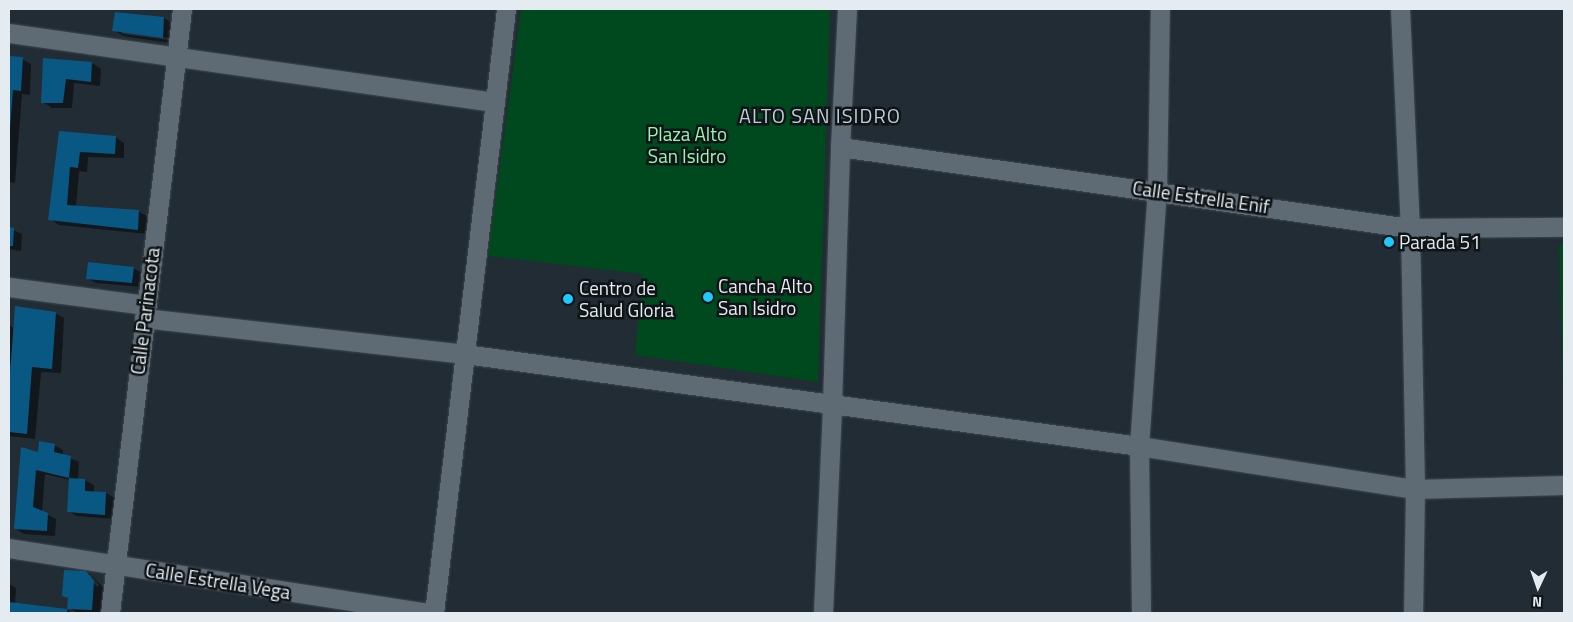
<!DOCTYPE html>
<html>
<head>
<meta charset="utf-8">
<style>
  body { margin:0 }
  #map { position:relative; width:1573px; height:622px; overflow:hidden; background:#212c34; font-family:"Titillium Web",sans-serif }
  div>[style] { position:absolute }
  [style*='--x'] { left:calc(var(--x)*1px); top:calc(var(--y)*1px); width:calc(var(--w)*1px); rotate:calc(var(--a)*1deg) }
  .green>* { inset:0; background:#00481d }
  .shadow>* { inset:0; background:#0007 }
  .building>* { inset:0; background:#095883 }
  .roads { filter:drop-shadow(0 0 1px #3f484f) drop-shadow(0 0 1px #3f484f) }
  .minor>* { height:19px; margin:-9.5px; padding:0 9.5px; transform-origin:9.5px; border-radius:9.5px; background:#5f6b74 }
  .dots>* { width:14px; height:14px; translate:-50% -50%; box-sizing:border-box; border:2px solid #0f1417; border-radius:50% }
  span { translate:-50% -50%; white-space:nowrap; text-align:center; line-height:1.15; -webkit-text-stroke:5px #0f1417; paint-order:stroke }
  .park-label { font-size:19px; color:#9cf4af }
  .street-label { font-size:19px; color:#e5ecf1 }
  .poi-label { font-size:19px; color:#e5ecf1 }
  .left { translate:0 -50%; text-align:left }
  .neighbourhood-label { font-size:20px; color:#bfcdd7; letter-spacing:1px }
  .frame { position:absolute; inset:0; border:10px solid #e5ecf1; pointer-events:none }
  .north { position:absolute; left:1513px; top:562px; width:50px; height:50px; -webkit-text-stroke:4px #0f1417; paint-order:stroke; rotate:183deg; font-size:14px; font-weight:700; line-height:20px; text-align:center; color:#e5ecf1 }
  .north::after { content:''; display:block; margin:auto; width:18px; height:22px; background:#e5ecf1; clip-path:polygon(50% 0,100% 100%,50% 72%,0 100%) }
</style>
</head>
<body>
<div id="map">
  <div class="green">
    <i style="clip-path:polygon(521px 9px,830px 9px,818px 382px,635px 355px,642px 274px,488px 256px)"></i>
    <i style="clip-path:polygon(1564px 243px,1564px 420px,1559px 244px)"></i>
  </div>
  <div class="shadow">
    <i style="clip-path:polygon(evenodd,164px 18px,173px 24px,171px 43px,123px 36px,114px 30px,164px 18px,122px 31px,169px 38px,169px 40px,122px 34px,122px 31px)"></i>
    <i style="clip-path:polygon(9px 57px,22px 59px,31px 64px,30px 95px,22px 94px,15px 183px,9px 182px)"></i>
    <i style="clip-path:polygon(44px 59px,92px 63px,101px 69px,100px 86px,74px 83px,72px 108px,52px 108px,43px 102px)"></i>
    <i style="clip-path:polygon(60px 132px,115px 137px,124px 143px,124px 158px,88px 157px,87px 172px,79px 171px,76px 207px,138px 211px,147px 216px,147px 234px,59px 225px,50px 219px)"></i>
    <i style="clip-path:polygon(9px 228px,22px 234px,21px 251px,9px 249px)"></i>
    <i style="clip-path:polygon(133px 268px,142px 273px,141px 287px,96px 283px,87px 278px)"></i>
    <i style="clip-path:polygon(55px 313px,64px 318px,61px 373px,41px 372px,35px 439px,9px 436px,12px 364px,9px 364px,9px 325px,15px 329px)"></i>
    <i style="clip-path:polygon(54px 445px,63px 450px,63px 455px,79px 462px,78px 480px,84px 480px,94px 485px,94px 492px,106px 493px,115px 498px,114px 519px,77px 516px,68px 511px,70px 480px,45px 474px,42px 512px,56px 519px,55px 536px,24px 534px,15px 528px,39px 454px)"></i>
    <i style="clip-path:polygon(86px 572px,91px 575px,88px 575px,97px 587px,99px 585px,91px 575px,103px 587px,101px 613px,78px 613px,69px 608px,69px 599px,63px 596px)"></i>
    <i style="clip-path:polygon(9px 584px,16px 588px,15px 604px,67px 610px,73px 613px,9px 613px)"></i>
  </div>
  <div class="building">
    <i style="clip-path:polygon(115px 12px,164px 17px,163px 38px,112px 31px)"></i>
    <i style="clip-path:polygon(9px 56px,23px 57px,21px 91px,13px 90px,10px 129px)"></i>
    <i style="clip-path:polygon(43px 58px,92px 62px,91px 82px,66px 79px,63px 103px,41px 103px)"></i>
    <i style="clip-path:polygon(59px 131px,116px 136px,115px 154px,80px 152px,78px 168px,70px 167px,67px 205px,139px 210px,138px 230px,48px 220px)"></i>
    <i style="clip-path:polygon(9px 227px,14px 228px,13px 246px,9px 246px)"></i>
    <i style="clip-path:polygon(88px 262px,134px 267px,132px 283px,86px 279px)"></i>
    <i style="clip-path:polygon(15px 306px,56px 312px,52px 369px,32px 367px,27px 434px,9px 432px,9px 388px)"></i>
    <i style="clip-path:polygon(39px 441px,55px 444px,54px 452px,71px 456px,69px 478px,36px 470px,33px 507px,48px 513px,47px 531px,14px 529px,21px 447px,38px 452px)"></i>
    <i style="clip-path:polygon(69px 478px,85px 479px,85px 491px,106px 492px,105px 515px,67px 512px)"></i>
    <i style="clip-path:polygon(64px 570px,86px 571px,94px 581px,92px 610px,67px 609px,67px 613px,9px 613px,9px 602px,67px 609px,68px 598px,62px 596px)"></i>
  </div>
  <div class="roads">
    <div class="minor">
      <i style="--x:1400;--y:9;--w:219;--a:87.4"></i>
      <i style="--x:1410;--y:228;--w:261;--a:88.9"></i>
      <i style="--x:1415;--y:489;--w:124;--a:90.9"></i>
      <i style="--x:9;--y:33;--w:491;--a:8.1"></i>
      <i style="--x:840;--y:147;--w:576;--a:8.09"></i>
      <i style="--x:1410;--y:228;--w:154;--a:-0.4"></i>
      <i style="--x:9;--y:287;--w:138;--a:7.5"></i>
      <i style="--x:144;--y:318;--w:323;--a:6.4"></i>
      <i style="--x:465;--y:354;--w:680;--a:7.77"></i>
      <i style="--x:1139;--y:446;--w:279;--a:8.9"></i>
      <i style="--x:1415;--y:489;--w:149;--a:-1.5"></i>
      <i style="--x:9;--y:548;--w:424;--a:8.8"></i>
      <i style="--x:110;--y:613;--w:608;--a:-83.2"></i>
      <i style="--x:434;--y:613;--w:608;--a:-83.2"></i>
      <i style="--x:823;--y:613;--w:209;--a:-87.5"></i>
      <i style="--x:832;--y:404;--w:257;--a:-88.2"></i>
      <i style="--x:840;--y:147;--w:138;--a:-87.1"></i>
      <i style="--x:1141;--y:613;--w:167;--a:-90.7"></i>
      <i style="--x:1139;--y:446;--w:256;--a:-86"></i>
      <i style="--x:1157;--y:191;--w:182;--a:-89.1"></i>
    </div>
  </div>
  <div class="dots">
    <i style="left:1389px;top:242px;background:#1dc9fd"></i>
    <i style="left:708px;top:297px;background:#1dc9fd"></i>
    <i style="left:568px;top:299px;background:#1dc9fd"></i>
  </div>
  <div class="park-label">
    <span style="left:687px;top:145px">Plaza Alto<br>San Isidro</span>
  </div>
  <div class="street-label">
    <span style="left:1201px;top:197px;rotate:8deg">Calle Estrella Enif</span>
    <span style="left:145px;top:311px;rotate:-83deg">Calle Parinacota</span>
    <span style="left:218px;top:581px;rotate:9deg">Calle Estrella Vega</span>
  </div>
  <div class="poi-label">
    <span class="left" style="left:1399px;top:242px">Parada 51</span>
    <span class="left" style="left:718px;top:297px">Cancha Alto<br>San Isidro</span>
    <span class="left" style="left:579px;top:299px">Centro de<br>Salud Gloria</span>
  </div>
  <div class="neighbourhood-label">
    <span style="left:820px;top:115px">ALTO SAN ISIDRO</span>
  </div>
  <div class="frame"></div>
  <div class="north">N</div>
</div>
</body>
</html>
